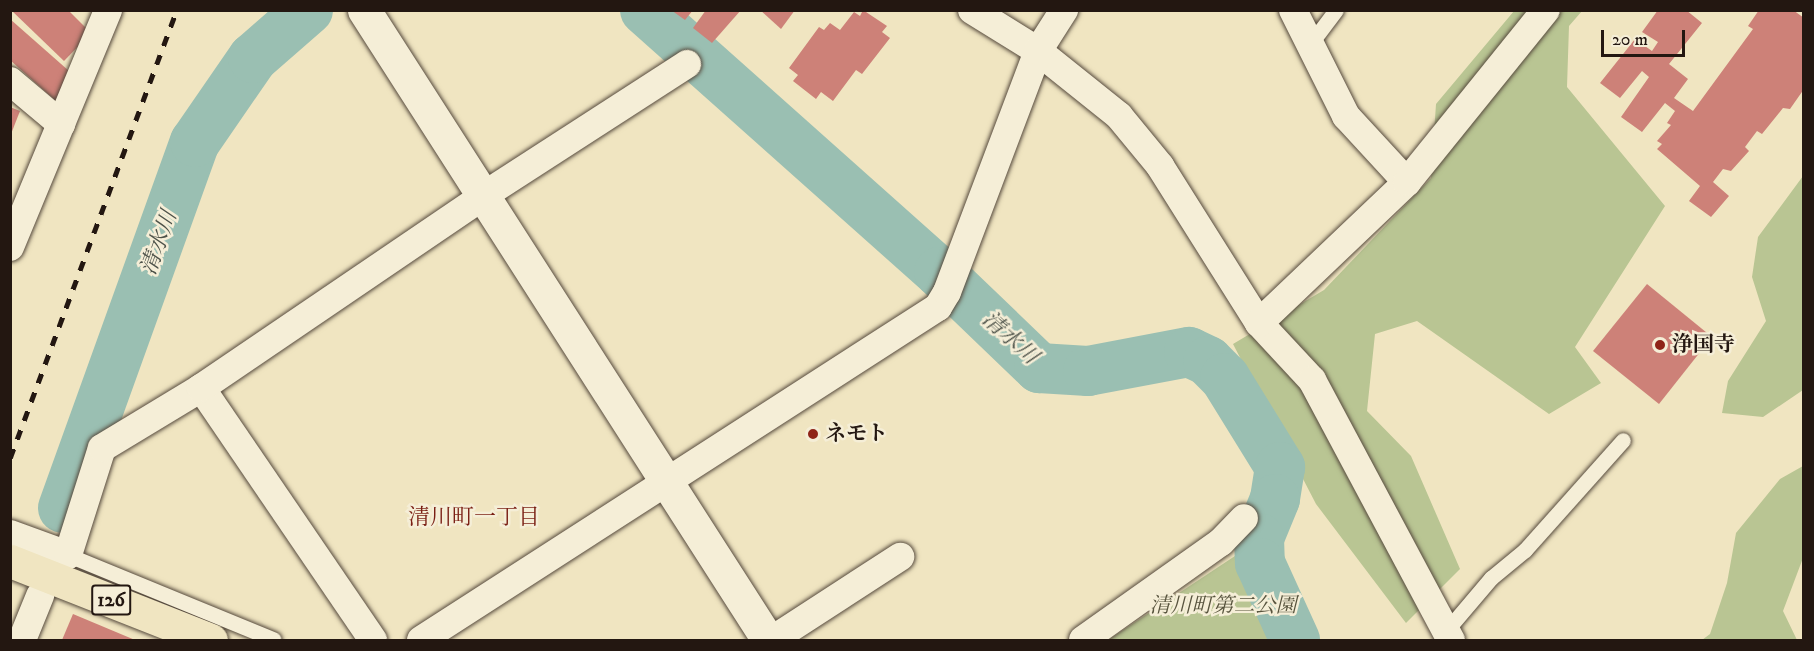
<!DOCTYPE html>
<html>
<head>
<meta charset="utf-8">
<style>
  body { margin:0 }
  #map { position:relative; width:1814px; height:651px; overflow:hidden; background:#f0e5c1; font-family:"IM FELL DW Pica","Noto Serif JP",serif }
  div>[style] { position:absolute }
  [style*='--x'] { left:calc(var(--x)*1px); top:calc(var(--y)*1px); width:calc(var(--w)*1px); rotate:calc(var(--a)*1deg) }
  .green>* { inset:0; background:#b9c593 }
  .river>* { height:50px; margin:-25px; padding:0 25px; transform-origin:25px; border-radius:25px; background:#9abfb2 }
  .building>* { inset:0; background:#cd8178 }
  .roads { filter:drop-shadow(0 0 2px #564a3d) drop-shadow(0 0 2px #564a3d) }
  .lane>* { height:15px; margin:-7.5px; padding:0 7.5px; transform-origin:7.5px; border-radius:7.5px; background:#f5eed7 }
  .street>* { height:28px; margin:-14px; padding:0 14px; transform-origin:14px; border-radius:14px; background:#f5eed7 }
  .secondary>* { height:33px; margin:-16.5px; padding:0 16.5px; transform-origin:16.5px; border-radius:16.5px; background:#f5eed7 }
  .highway>* { height:33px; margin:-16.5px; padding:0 16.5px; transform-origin:16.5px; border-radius:16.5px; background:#f0e5c1 }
  .rail>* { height:4.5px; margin-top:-2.25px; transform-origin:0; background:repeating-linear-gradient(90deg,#231711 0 10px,transparent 0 20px) }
  .dots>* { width:16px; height:16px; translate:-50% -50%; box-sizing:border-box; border:3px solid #f5eed7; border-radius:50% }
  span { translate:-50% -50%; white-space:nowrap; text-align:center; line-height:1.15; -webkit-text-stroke:5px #f5eed7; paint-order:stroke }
  .shield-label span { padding:2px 4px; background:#f5eed7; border:2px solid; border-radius:4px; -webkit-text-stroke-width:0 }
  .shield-label { font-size:20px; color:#231711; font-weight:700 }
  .poi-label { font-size:21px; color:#231711; font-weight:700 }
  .left { translate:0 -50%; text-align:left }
  .park-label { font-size:21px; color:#58543e; font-style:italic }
  .water-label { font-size:22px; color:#4d5249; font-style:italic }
  .neighbourhood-label { font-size:22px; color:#7a1f14 }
  .frame { position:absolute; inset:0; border:12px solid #231711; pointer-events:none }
  .scale { position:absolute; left:1601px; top:30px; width:84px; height:27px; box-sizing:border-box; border:3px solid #231711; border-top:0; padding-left:8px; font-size:18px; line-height:21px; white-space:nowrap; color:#231711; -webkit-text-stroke:4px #f5eed7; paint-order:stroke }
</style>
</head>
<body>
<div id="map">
  <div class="green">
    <i style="clip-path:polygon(1514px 11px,1582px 11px,1569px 26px,1567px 87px,1665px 206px,1575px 347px,1601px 383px,1549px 414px,1417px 321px,1375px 334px,1367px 411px,1411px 456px,1460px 569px,1406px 623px,1316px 504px,1233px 344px,1324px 290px,1431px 178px,1436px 104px)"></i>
    <i style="clip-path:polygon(1803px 176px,1803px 390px,1763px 417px,1722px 413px,1728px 381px,1766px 321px,1752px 277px,1758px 237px)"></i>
    <i style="clip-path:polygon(1803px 466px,1803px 558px,1783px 611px,1797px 640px,1702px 640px,1710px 634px,1727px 583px,1736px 533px,1780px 479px)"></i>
    <i style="clip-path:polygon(1244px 550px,1275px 640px,1108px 640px)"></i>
  </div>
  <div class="river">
    <i style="--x:645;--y:10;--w:394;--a:41.7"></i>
    <i style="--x:939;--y:272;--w:139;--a:43.8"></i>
    <i style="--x:1039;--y:368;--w:49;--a:3.5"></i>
    <i style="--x:1088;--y:371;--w:103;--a:-10.7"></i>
    <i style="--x:1189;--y:352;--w:21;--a:25"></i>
    <i style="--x:1208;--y:361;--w:24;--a:45"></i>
    <i style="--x:1225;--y:378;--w:105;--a:58.3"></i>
    <i style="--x:1280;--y:467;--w:32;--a:99"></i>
    <i style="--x:1275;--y:499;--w:42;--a:112.3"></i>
    <i style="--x:1259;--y:538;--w:25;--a:88"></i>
    <i style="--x:1260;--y:563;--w:85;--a:65.6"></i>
    <i style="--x:63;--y:508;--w:389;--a:-70.2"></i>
    <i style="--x:195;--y:142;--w:102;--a:-55.4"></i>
    <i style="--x:253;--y:58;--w:73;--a:-41.1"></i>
  </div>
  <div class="building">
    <i style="clip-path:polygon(11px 10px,68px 10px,91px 33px,64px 61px)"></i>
    <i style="clip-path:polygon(671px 10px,693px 10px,685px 20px)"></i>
    <i style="clip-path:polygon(706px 10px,741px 10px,712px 43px,693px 28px)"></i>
    <i style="clip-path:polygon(760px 10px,795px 10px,781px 29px)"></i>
    <i style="clip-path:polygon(863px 10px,887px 26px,882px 32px,890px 38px,862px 74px,856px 70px,833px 101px,821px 92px,816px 99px,793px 81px,798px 75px,789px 68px,819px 27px,824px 30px,830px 23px,840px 30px,854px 12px,860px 16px)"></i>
    <i style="clip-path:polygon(1658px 10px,1686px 10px,1702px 23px,1669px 64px,1688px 79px,1674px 98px,1693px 111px,1753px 29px,1748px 26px,1759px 10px,1793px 10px,1804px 18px,1804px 89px,1790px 109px,1783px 108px,1762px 134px,1757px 131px,1745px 147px,1749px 151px,1731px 171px,1723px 169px,1713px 182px,1729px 196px,1711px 217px,1689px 201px,1700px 186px,1657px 149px,1662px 144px,1657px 141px,1671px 125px,1667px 123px,1675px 111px,1665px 103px,1642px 132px,1621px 117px,1649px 77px,1642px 71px,1620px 98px,1600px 83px,1635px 39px,1652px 51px,1658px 42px,1642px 32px)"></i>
    <i style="clip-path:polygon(10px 19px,77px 78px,57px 102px,10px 60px)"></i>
    <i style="clip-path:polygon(10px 107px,20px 111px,11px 134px,10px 134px)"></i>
    <i style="clip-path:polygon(1647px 284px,1712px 337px,1659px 404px,1593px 351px)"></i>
    <i style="clip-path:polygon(73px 614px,135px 640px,62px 640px)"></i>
  </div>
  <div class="roads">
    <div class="lane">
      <i style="--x:1311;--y:43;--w:41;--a:-52.9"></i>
      <i style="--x:68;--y:555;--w:222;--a:22.3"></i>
      <i style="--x:1446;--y:631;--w:70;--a:-49.7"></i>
      <i style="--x:1491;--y:578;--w:44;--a:-39.5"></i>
      <i style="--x:1525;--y:550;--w:147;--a:-48.3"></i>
    </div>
    <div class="street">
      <i style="--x:972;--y:10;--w:78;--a:31.8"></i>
      <i style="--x:1038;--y:51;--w:104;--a:38.7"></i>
      <i style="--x:1119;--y:116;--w:65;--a:50.6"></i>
      <i style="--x:1160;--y:166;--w:186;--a:57.8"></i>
      <i style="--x:1259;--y:323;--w:78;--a:47.1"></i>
      <i style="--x:1312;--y:380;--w:295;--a:61.9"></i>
      <i style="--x:1293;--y:10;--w:119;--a:63.4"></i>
      <i style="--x:1346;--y:116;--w:90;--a:47.3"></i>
      <i style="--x:10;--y:81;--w:67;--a:40.1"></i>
      <i style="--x:10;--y:247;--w:256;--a:-67.5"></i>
      <i style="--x:1259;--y:323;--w:204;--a:-43.6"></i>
      <i style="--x:1407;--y:182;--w:221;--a:-51.1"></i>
      <i style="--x:10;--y:534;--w:62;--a:19.9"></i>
      <i style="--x:68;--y:555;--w:112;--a:-72.4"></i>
      <i style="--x:102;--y:448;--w:116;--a:-31.2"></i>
      <i style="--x:22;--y:640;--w:48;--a:-67.8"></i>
      <i style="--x:373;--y:640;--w:305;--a:-124.3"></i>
      <i style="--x:201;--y:388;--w:341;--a:-34.2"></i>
      <i style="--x:483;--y:196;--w:243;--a:-32.9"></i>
      <i style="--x:421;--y:640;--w:615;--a:-32.79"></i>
      <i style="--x:938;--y:307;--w:17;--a:-59"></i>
      <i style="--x:947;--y:292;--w:258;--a:-69.3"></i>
      <i style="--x:1038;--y:51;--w:49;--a:-57.6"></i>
      <i style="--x:772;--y:640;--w:153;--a:-33"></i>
      <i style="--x:1083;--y:640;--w:169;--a:-35.4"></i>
      <i style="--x:1221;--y:542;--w:33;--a:-46"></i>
    </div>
    <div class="secondary">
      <i style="--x:364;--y:10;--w:748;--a:57.33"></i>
    </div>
    <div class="highway">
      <i style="--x:10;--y:561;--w:216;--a:21.5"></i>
    </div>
  </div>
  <div class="rail">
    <i style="--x:10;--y:458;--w:478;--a:-69.6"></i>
  </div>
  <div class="dots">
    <i style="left:1660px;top:345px;background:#8f2418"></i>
    <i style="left:813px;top:434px;background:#8f2418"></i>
  </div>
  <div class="shield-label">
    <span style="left:111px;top:600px">126</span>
  </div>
  <div class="poi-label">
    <span class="left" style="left:1672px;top:345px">浄国寺</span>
    <span class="left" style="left:825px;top:434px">ネモト</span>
  </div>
  <div class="park-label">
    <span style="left:1223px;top:606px">清川町第二公園</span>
  </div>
  <div class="water-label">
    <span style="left:159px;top:243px;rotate:-70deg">清水川</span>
    <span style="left:1010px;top:338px;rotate:42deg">清水川</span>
  </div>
  <div class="neighbourhood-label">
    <span style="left:474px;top:518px">清川町一丁目</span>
  </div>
  <div class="frame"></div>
  <div class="scale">20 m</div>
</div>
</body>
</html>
